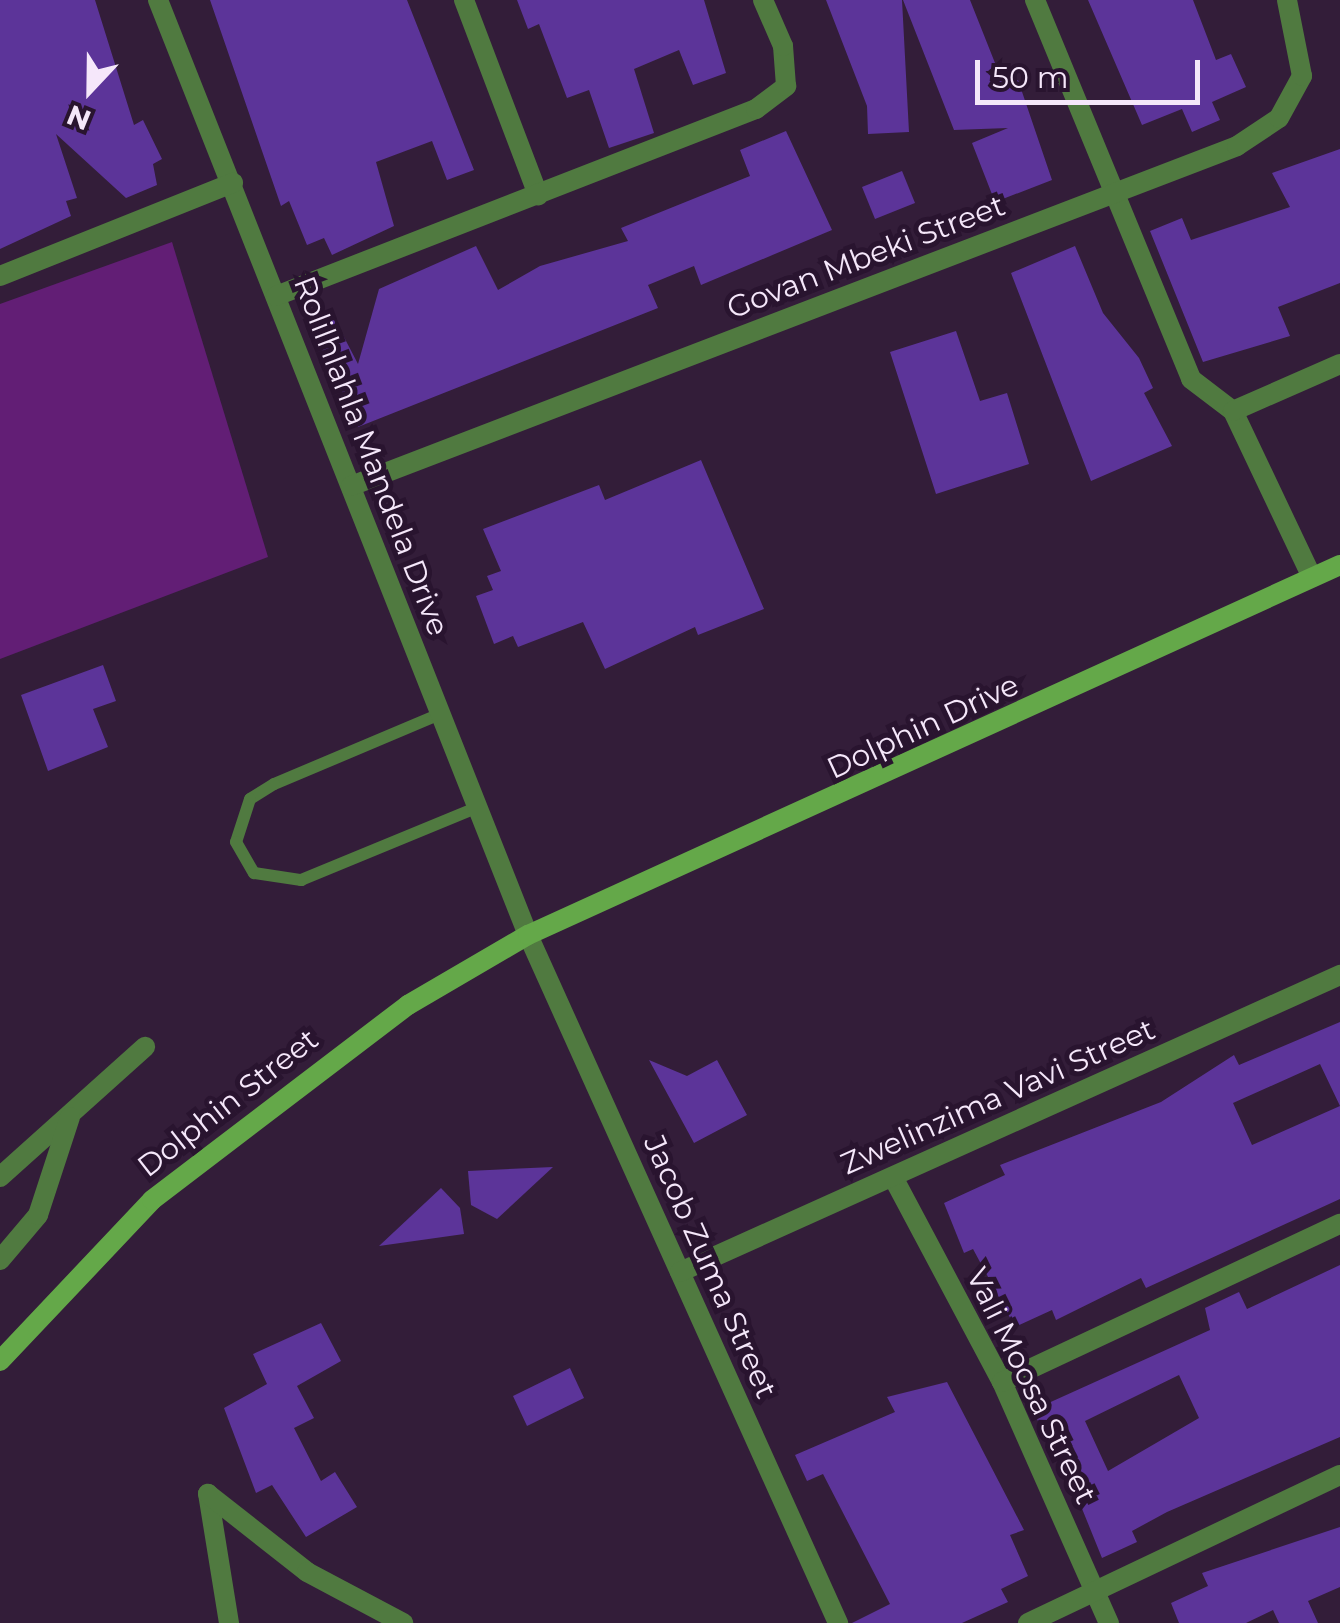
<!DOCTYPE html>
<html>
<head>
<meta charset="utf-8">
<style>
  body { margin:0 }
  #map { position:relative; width:1340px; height:1623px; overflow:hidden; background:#331d39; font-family:Montserrat,sans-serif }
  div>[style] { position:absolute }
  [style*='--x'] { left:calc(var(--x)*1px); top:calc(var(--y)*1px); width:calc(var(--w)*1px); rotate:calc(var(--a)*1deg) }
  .green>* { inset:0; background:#621e75 }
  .building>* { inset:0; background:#5c3499 }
  .lane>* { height:12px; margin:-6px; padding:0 6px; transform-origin:6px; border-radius:6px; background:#507a40 }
  .street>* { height:20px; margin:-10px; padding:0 10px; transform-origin:10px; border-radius:10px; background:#507a40 }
  .secondary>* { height:20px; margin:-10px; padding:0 10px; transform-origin:10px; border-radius:10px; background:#64a849 }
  span { translate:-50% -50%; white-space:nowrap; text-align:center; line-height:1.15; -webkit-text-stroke:10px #29142f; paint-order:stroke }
  .street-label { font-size:30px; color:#f5e7fa }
  .north { position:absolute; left:40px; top:40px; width:100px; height:100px; -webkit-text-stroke:8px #29142f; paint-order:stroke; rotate:202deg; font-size:28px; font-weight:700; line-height:40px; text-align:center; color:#f5e7fa }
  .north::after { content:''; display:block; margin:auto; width:35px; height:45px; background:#f5e7fa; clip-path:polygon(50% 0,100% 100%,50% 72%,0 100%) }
  .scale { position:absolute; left:975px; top:60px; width:225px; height:45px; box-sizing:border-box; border:5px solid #f5e7fa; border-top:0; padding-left:12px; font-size:30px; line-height:35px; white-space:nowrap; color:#f5e7fa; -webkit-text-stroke:8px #29142f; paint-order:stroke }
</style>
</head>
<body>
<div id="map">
  <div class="green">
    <i style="clip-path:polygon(172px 242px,268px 557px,0 659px,0 304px)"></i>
  </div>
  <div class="building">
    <i style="clip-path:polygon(0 0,95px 0,134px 125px,143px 120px,162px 159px,153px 164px,157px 185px,126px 198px,56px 134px,77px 198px,66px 201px,71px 216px,0 249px)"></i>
    <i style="clip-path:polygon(210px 0,407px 0,474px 170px,447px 180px,432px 141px,376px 162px,394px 226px,332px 255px,324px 238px,307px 245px,289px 201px,281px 206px)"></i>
    <i style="clip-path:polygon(517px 0,704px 0,726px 73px,693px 85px,679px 50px,634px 69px,654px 133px,609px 148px,589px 90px,567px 98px,539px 24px,528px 29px)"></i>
    <i style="clip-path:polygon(826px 0,902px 0,909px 132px,868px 134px,867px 106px)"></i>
    <i style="clip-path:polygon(903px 0,970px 0,997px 68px,1009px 83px,1018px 80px,1052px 180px,995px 202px,972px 143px,1008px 128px,954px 130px)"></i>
    <i style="clip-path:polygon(1088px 0,1193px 0,1216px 60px,1231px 54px,1246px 87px,1212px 102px,1220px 120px,1192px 132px,1182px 109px,1142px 125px)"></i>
    <i style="clip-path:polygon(786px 131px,832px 230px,701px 285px,694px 266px,648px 285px,658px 308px,358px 427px,311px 325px,332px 314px,358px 364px,379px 289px,476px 246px,498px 290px,540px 266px,628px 241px,621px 228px,750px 176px,740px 150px)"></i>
    <i style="clip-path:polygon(1340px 149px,1340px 283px,1278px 307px,1290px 336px,1203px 362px,1150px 231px,1182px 218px,1191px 240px,1290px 207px,1272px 173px)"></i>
    <i style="clip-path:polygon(902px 171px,915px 203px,875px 219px,862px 187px)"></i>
    <i style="clip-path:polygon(1075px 246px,1103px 313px,1139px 358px,1153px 388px,1144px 393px,1172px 446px,1091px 481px,1011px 273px)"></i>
    <i style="clip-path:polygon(956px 331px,980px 401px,1007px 393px,1029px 464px,936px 494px,890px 352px)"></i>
    <i style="clip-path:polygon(701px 460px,764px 609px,698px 635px,695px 627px,605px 669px,583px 622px,518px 647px,513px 636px,494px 644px,476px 596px,493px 590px,487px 576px,501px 571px,483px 529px,599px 485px,605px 500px)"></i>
    <i style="clip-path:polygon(103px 665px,116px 701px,93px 709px,108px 747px,48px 771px,21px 695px)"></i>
    <i style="clip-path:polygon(evenodd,1340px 1022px,1340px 1199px,1146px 1288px,1141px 1278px,1056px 1320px,1052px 1310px,1015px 1327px,973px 1249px,964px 1253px,944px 1203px,1005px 1175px,1000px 1165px,1161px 1102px,1234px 1055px,1239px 1065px,1340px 1022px,1320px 1064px,1340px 1106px,1252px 1145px,1233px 1103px,1320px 1064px)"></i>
    <i style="clip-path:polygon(649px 1060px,687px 1076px,717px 1060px,747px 1115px,694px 1143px)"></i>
    <i style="clip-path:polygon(553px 1167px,497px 1219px,471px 1205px,468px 1171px)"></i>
    <i style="clip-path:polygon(441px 1188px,460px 1208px,464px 1234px,379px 1246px)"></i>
    <i style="clip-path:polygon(evenodd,1340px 1265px,1340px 1437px,1167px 1512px,1132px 1531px,1137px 1542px,1102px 1558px,1053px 1437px,1047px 1441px,1033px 1410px,1210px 1330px,1205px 1308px,1239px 1292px,1247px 1309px,1340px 1265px,1179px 1375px,1199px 1418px,1108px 1471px,1085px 1421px,1179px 1375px)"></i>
    <i style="clip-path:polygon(321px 1323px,341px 1361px,297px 1386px,314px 1418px,294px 1428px,321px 1481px,335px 1472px,357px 1507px,306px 1537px,272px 1485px,256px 1493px,224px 1408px,267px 1384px,253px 1354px)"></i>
    <i style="clip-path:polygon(570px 1368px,584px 1398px,527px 1426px,513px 1396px)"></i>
    <i style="clip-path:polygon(947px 1382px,1024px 1530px,1010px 1535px,1028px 1576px,1001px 1589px,1008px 1602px,962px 1623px,852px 1623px,890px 1604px,823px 1474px,807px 1481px,795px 1455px,895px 1412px,887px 1397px)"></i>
    <i style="clip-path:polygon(1340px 1527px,1340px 1587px,1308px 1601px,1318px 1623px,1279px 1623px,1273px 1610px,1246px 1623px,1179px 1623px,1171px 1603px,1208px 1586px,1202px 1573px)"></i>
  </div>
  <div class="lane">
    <i style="--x:440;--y:714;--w:180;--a:157.1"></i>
    <i style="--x:274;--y:784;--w:28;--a:148"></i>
    <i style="--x:250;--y:799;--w:45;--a:108"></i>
    <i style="--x:236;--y:842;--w:36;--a:60"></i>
    <i style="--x:254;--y:873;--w:48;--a:8.5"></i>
    <i style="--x:301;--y:880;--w:191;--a:-22.4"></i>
  </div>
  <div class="street">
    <i style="--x:158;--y:0;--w:1006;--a:68.41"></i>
    <i style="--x:528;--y:935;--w:755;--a:65.74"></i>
    <i style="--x:464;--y:0;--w:209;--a:69.2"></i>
    <i style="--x:1035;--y:0;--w:410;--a:67.6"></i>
    <i style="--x:1191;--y:379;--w:53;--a:37.3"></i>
    <i style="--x:0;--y:276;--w:251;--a:-21.8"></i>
    <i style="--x:276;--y:296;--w:515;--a:-21.29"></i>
    <i style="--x:756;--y:109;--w:38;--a:-37"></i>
    <i style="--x:786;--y:86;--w:40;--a:-94.3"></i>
    <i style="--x:783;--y:46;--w:50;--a:-113.5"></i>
    <i style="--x:1233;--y:411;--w:184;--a:64.6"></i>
    <i style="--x:1233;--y:411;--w:117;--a:-23.7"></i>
    <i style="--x:351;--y:486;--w:949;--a:-20.99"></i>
    <i style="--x:1237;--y:146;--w:50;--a:-33.7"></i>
    <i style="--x:1279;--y:118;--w:48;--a:-61.3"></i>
    <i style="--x:1302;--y:76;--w:77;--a:-101.2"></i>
    <i style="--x:0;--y:1177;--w:195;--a:-41.9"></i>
    <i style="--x:894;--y:1179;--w:230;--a:62"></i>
    <i style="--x:1002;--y:1382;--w:264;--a:66.1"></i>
    <i style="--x:0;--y:1260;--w:59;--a:-49.8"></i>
    <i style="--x:38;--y:1215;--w:103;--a:-71.9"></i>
    <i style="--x:680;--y:1272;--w:724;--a:-24.23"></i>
    <i style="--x:1002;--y:1382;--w:373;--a:-25.1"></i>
    <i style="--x:229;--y:1623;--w:131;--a:-99.2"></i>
    <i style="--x:208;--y:1494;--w:126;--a:38.2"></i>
    <i style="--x:307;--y:1572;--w:109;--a:28"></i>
    <i style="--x:1028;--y:1623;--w:345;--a:-25.4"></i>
  </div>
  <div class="secondary">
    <i style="--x:0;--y:1361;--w:221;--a:-46.6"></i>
    <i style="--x:152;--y:1200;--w:322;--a:-37.3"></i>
    <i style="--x:408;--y:1005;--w:139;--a:-30.3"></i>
    <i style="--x:528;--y:935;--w:892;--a:-24.5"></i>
  </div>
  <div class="street-label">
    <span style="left:866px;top:257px;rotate:-21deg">Govan Mbeki Street</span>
    <span style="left:371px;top:456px;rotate:69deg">Rolilhlahla Mandela Drive</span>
    <span style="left:923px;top:727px;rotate:-25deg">Dolphin Drive</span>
    <span style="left:998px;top:1097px;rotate:-24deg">Zwelinzima Vavi Street</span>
    <span style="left:228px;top:1103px;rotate:-38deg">Dolphin Street</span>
    <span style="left:710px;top:1267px;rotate:66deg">Jacob Zuma Street</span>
    <span style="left:1031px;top:1386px;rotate:64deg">Vali Moosa Street</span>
  </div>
  <div class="north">N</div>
  <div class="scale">50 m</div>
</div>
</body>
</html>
